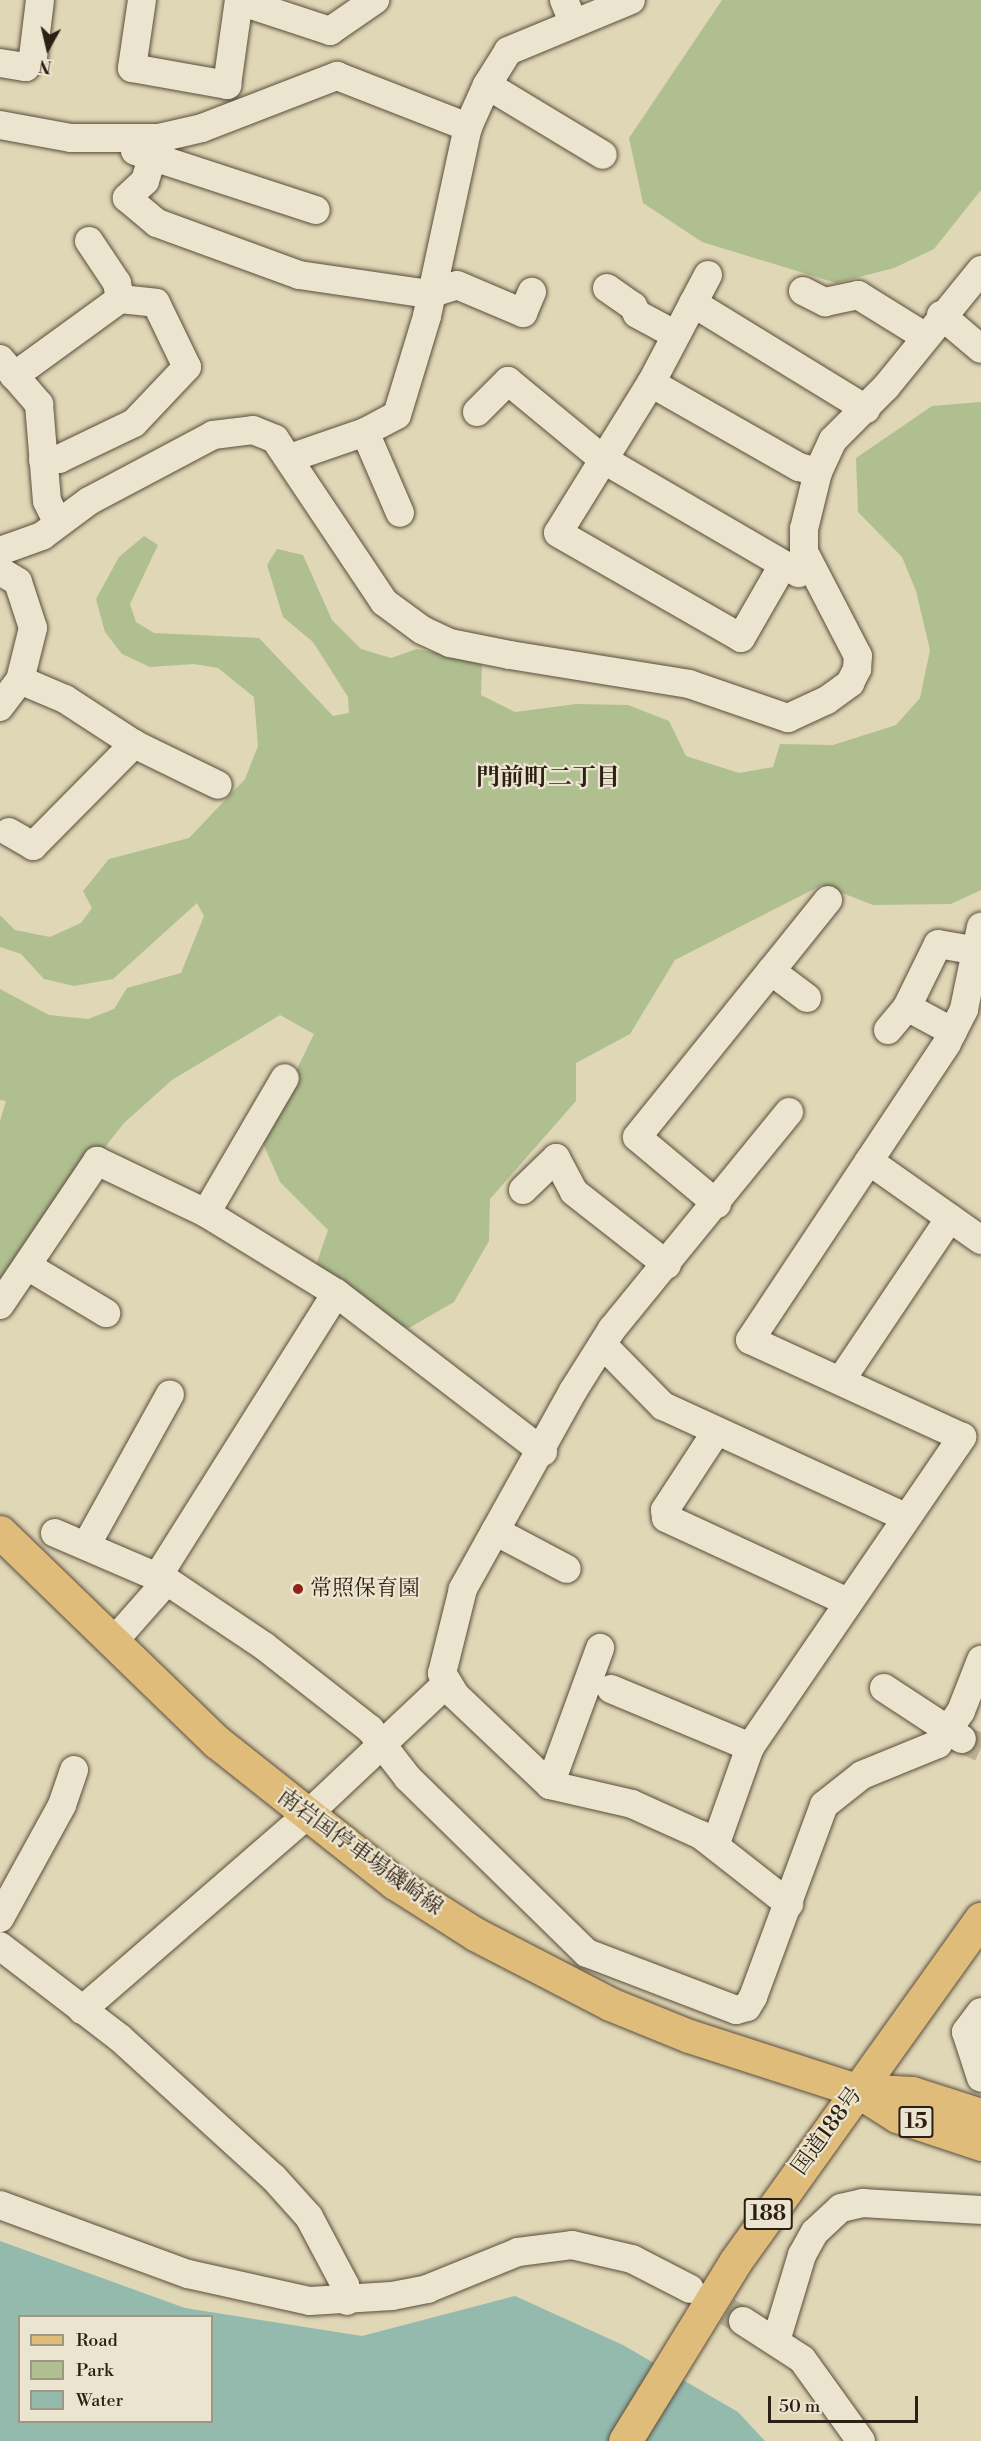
<!DOCTYPE html>
<html>
<head>
<meta charset="utf-8">
<style>
  body { margin:0 }
  #map { position:relative; width:981px; height:2441px; overflow:hidden; background:#e0d7b6; font-family:"Libre Bodoni","Noto Serif JP",serif }
  div>[style] { position:absolute }
  [style*='--x'] { left:calc(var(--x)*1px); top:calc(var(--y)*1px); width:calc(var(--w)*1px); rotate:calc(var(--a)*1deg) }
  .green>* { inset:0; background:#b0bf90 }
  .water>* { inset:0; background:#94baae }
  .minor-tunnel>* { height:28px; margin-top:-14px; transform-origin:0; background:repeating-linear-gradient(90deg,#bcb295 0 28px,transparent 0 42px) }
  .roads { filter:drop-shadow(0 0 2px #594d3c) drop-shadow(0 0 2px #594d3c) }
  .minor>* { height:28px; margin:-14px; padding:0 14px; transform-origin:14px; border-radius:14px; background:#ebe5d0 }
  .major>* { height:33px; margin:-16.5px; padding:0 16.5px; transform-origin:16.5px; border-radius:16.5px; background:#e0bc7b }
  .highway>* { height:33px; margin:-16.5px; padding:0 16.5px; transform-origin:16.5px; border-radius:16.5px; background:#e0bc7b }
  .dots>* { width:16px; height:16px; translate:-50% -50%; box-sizing:border-box; border:3px solid #ebe5d0; border-radius:50% }
  span { translate:-50% -50%; white-space:nowrap; text-align:center; line-height:1.15; -webkit-text-stroke:4.5px #ebe5d0; paint-order:stroke }
  .shield-label span { padding:2px 4px; background:#ebe5d0; border:2px solid; border-radius:4px; -webkit-text-stroke-width:0 }
  .shield-label { font-size:21px; color:#2c1f13; font-weight:700 }
  .poi-label { font-size:22px; color:#2c1f13 }
  .left { translate:0 -50%; text-align:left }
  .street-label { font-size:22px; color:#2c1f13 }
  .neighbourhood-label { font-size:24px; color:#2c1f13; font-weight:700 }
  .legend { position:absolute; left:18px; top:2315px; width:195px; height:108px; box-sizing:border-box; background:#ebe5d0; border:2px solid #9f9684; margin:0; padding:8px 10px; list-style:none; font-size:18px; color:#2c1f13 }
  .legend li { display:flex; align-items:center; gap:12px; height:30px }
  .legend b { width:30px; border:2px solid #9f9684 }
  .north { position:absolute; left:18px; top:18px; width:60px; height:60px; -webkit-text-stroke:4px #ebe5d0; paint-order:stroke; rotate:188deg; font-size:16px; font-weight:700; line-height:24px; text-align:center; color:#2c1f13 }
  .north::after { content:''; display:block; margin:auto; width:21px; height:27px; background:#2c1f13; clip-path:polygon(50% 0,100% 100%,50% 72%,0 100%) }
  .scale { position:absolute; left:768px; top:2396px; width:150px; height:27px; box-sizing:border-box; border:3px solid #2c1f13; border-top:0; padding-left:8px; font-size:18px; line-height:21px; white-space:nowrap; color:#2c1f13; -webkit-text-stroke:4px #ebe5d0; paint-order:stroke }
</style>
</head>
<body>
<div id="map">
  <div class="green">
    <i style="clip-path:polygon(722px 0,981px 0,981px 190px,934px 249px,894px 268px,836px 283px,702px 242px,643px 203px,629px 138px)"></i>
    <i style="clip-path:polygon(981px 402px,981px 890px,951px 904px,873px 905px,822px 885px,675px 960px,630px 1034px,576px 1063px,576px 1101px,490px 1199px,489px 1241px,454px 1302px,409px 1328px,373px 1316px,313px 1274px,328px 1230px,280px 1182px,262px 1141px,314px 1034px,280px 1015px,172px 1080px,124px 1123px,0 1281px,0 1121px,6px 1101px,0 1100px,0 989px,49px 1015px,88px 1019px,114px 1009px,127px 988px,181px 973px,204px 916px,197px 903px,113px 979px,74px 986px,44px 979px,21px 954px,0 947px,0 915px,15px 930px,50px 937px,81px 923px,92px 908px,83px 891px,109px 859px,189px 838px,245px 779px,258px 746px,254px 697px,218px 668px,194px 664px,150px 667px,122px 654px,105px 632px,96px 599px,119px 557px,144px 536px,158px 545px,130px 604px,136px 622px,154px 633px,259px 638px,333px 716px,349px 713px,348px 697px,313px 642px,283px 617px,267px 565px,277px 549px,303px 555px,332px 620px,361px 649px,391px 658px,417px 649px,482px 662px,481px 695px,515px 712px,576px 704px,628px 705px,669px 721px,686px 756px,739px 773px,773px 767px,780px 744px,833px 745px,896px 725px,920px 698px,930px 650px,916px 591px,902px 557px,858px 512px,856px 458px,932px 406px)"></i>
  </div>
  <div class="water">
    <i style="clip-path:polygon(evenodd,0 2241px,185px 2308px,362px 2336px,515px 2296px,623px 2345px,738px 2412px,765px 2441px,0 2441px,0 2241px,20px 2316px,212px 2316px,212px 2422px,20px 2422px,20px 2316px)"></i>
  </div>
  <div class="minor-tunnel">
    <i style="--x:962;--y:1739;--w:21;--a:25"></i>
    <i style="--x:691;--y:2290;--w:61;--a:30.8"></i>
  </div>
  <div class="roads">
    <div class="minor">
      <i style="--x:142;--y:0;--w:69;--a:98.4"></i>
      <i style="--x:132;--y:68;--w:97;--a:10.1"></i>
      <i style="--x:227;--y:85;--w:86;--a:-82"></i>
      <i style="--x:564;--y:0;--w:24;--a:68"></i>
      <i style="--x:239;--y:1;--w:96;--a:18.2"></i>
      <i style="--x:330;--y:31;--w:55;--a:-34.6"></i>
      <i style="--x:0;--y:63;--w:26;--a:9"></i>
      <i style="--x:26;--y:67;--w:12;--a:-55"></i>
      <i style="--x:33;--y:57;--w:57;--a:-83"></i>
      <i style="--x:487;--y:85;--w:40;--a:-58"></i>
      <i style="--x:508;--y:51;--w:133;--a:-22.5"></i>
      <i style="--x:0;--y:125;--w:72;--a:10.4"></i>
      <i style="--x:71;--y:138;--w:88;--a:0"></i>
      <i style="--x:159;--y:138;--w:44;--a:-13.1"></i>
      <i style="--x:202;--y:128;--w:145;--a:-21.1"></i>
      <i style="--x:337;--y:76;--w:141;--a:21.3"></i>
      <i style="--x:135;--y:151;--w:190;--a:18.1"></i>
      <i style="--x:152;--y:158;--w:24;--a:107"></i>
      <i style="--x:145;--y:181;--w:25;--a:137"></i>
      <i style="--x:127;--y:198;--w:39;--a:40"></i>
      <i style="--x:157;--y:223;--w:151;--a:20.1"></i>
      <i style="--x:299;--y:275;--w:132;--a:8.3"></i>
      <i style="--x:430;--y:294;--w:28;--a:-18"></i>
      <i style="--x:457;--y:285;--w:72;--a:23"></i>
      <i style="--x:523;--y:313;--w:23;--a:-67"></i>
      <i style="--x:89;--y:241;--w:50;--a:56.3"></i>
      <i style="--x:117;--y:283;--w:16;--a:79"></i>
      <i style="--x:708;--y:275;--w:122;--a:117.8"></i>
      <i style="--x:651;--y:383;--w:176;--a:121.8"></i>
      <i style="--x:558;--y:533;--w:211;--a:29.8"></i>
      <i style="--x:741;--y:638;--w:84;--a:-60.1"></i>
      <i style="--x:607;--y:288;--w:32;--a:35"></i>
      <i style="--x:633;--y:306;--w:9;--a:63"></i>
      <i style="--x:637;--y:314;--w:44;--a:28.3"></i>
      <i style="--x:803;--y:291;--w:25;--a:27"></i>
      <i style="--x:825;--y:302;--w:34;--a:-12"></i>
      <i style="--x:858;--y:295;--w:78;--a:31.8"></i>
      <i style="--x:693;--y:303;--w:203;--a:31.5"></i>
      <i style="--x:941;--y:315;--w:52;--a:40.4"></i>
      <i style="--x:0;--y:359;--w:60;--a:49.1"></i>
      <i style="--x:39;--y:404;--w:97;--a:85.3"></i>
      <i style="--x:47;--y:501;--w:25;--a:64"></i>
      <i style="--x:14;--y:376;--w:131;--a:-36"></i>
      <i style="--x:120;--y:299;--w:36;--a:6"></i>
      <i style="--x:156;--y:303;--w:71;--a:64.2"></i>
      <i style="--x:187;--y:367;--w:77;--a:133.4"></i>
      <i style="--x:134;--y:423;--w:83;--a:154.4"></i>
      <i style="--x:59;--y:459;--w:16;--a:176"></i>
      <i style="--x:651;--y:383;--w:170;--a:29.6"></i>
      <i style="--x:799;--y:467;--w:20;--a:15"></i>
      <i style="--x:477;--y:412;--w:44;--a:-45"></i>
      <i style="--x:508;--y:381;--w:124;--a:39.5"></i>
      <i style="--x:604;--y:460;--w:225;--a:30.2"></i>
      <i style="--x:365;--y:432;--w:88;--a:66.6"></i>
      <i style="--x:290;--y:458;--w:79;--a:-19.1"></i>
      <i style="--x:365;--y:432;--w:36;--a:-28"></i>
      <i style="--x:397;--y:415;--w:103;--a:-73.1"></i>
      <i style="--x:427;--y:316;--w:193;--a:-77.8"></i>
      <i style="--x:468;--y:127;--w:46;--a:-65.7"></i>
      <i style="--x:487;--y:85;--w:135;--a:31.1"></i>
      <i style="--x:0;--y:551;--w:45;--a:-19.7"></i>
      <i style="--x:42;--y:536;--w:59;--a:-36.7"></i>
      <i style="--x:89;--y:501;--w:140;--a:-28"></i>
      <i style="--x:213;--y:435;--w:40;--a:-7.1"></i>
      <i style="--x:253;--y:430;--w:24;--a:22"></i>
      <i style="--x:275;--y:439;--w:196;--a:56.2"></i>
      <i style="--x:384;--y:602;--w:47;--a:36.4"></i>
      <i style="--x:422;--y:630;--w:31;--a:25"></i>
      <i style="--x:450;--y:643;--w:61;--a:11.3"></i>
      <i style="--x:510;--y:655;--w:181;--a:9.2"></i>
      <i style="--x:689;--y:684;--w:105;--a:19"></i>
      <i style="--x:788;--y:718;--w:43;--a:-24.8"></i>
      <i style="--x:827;--y:700;--w:29;--a:-36"></i>
      <i style="--x:850;--y:683;--w:16;--a:-63"></i>
      <i style="--x:857;--y:669;--w:13;--a:-86"></i>
      <i style="--x:858;--y:656;--w:117;--a:-117.4"></i>
      <i style="--x:804;--y:552;--w:23;--a:-90"></i>
      <i style="--x:804;--y:529;--w:59;--a:-76.2"></i>
      <i style="--x:818;--y:472;--w:35;--a:-65"></i>
      <i style="--x:833;--y:440;--w:75;--a:-45"></i>
      <i style="--x:886;--y:387;--w:151;--a:-50.9"></i>
      <i style="--x:0;--y:571;--w:21;--a:31"></i>
      <i style="--x:18;--y:582;--w:48;--a:71.9"></i>
      <i style="--x:33;--y:628;--w:54;--a:104"></i>
      <i style="--x:20;--y:680;--w:34;--a:127"></i>
      <i style="--x:20;--y:680;--w:49;--a:22.9"></i>
      <i style="--x:65;--y:699;--w:82;--a:33.1"></i>
      <i style="--x:134;--y:744;--w:93;--a:26"></i>
      <i style="--x:9;--y:832;--w:28;--a:30"></i>
      <i style="--x:33;--y:846;--w:144;--a:-45.3"></i>
      <i style="--x:807;--y:998;--w:45;--a:-143.1"></i>
      <i style="--x:771;--y:971;--w:91;--a:-51.2"></i>
      <i style="--x:907;--y:1007;--w:70;--a:-63.8"></i>
      <i style="--x:938;--y:944;--w:39;--a:10"></i>
      <i style="--x:888;--y:1030;--w:30;--a:-50"></i>
      <i style="--x:907;--y:1007;--w:52;--a:28.5"></i>
      <i style="--x:789;--y:1112;--w:280;--a:129.2"></i>
      <i style="--x:612;--y:1329;--w:73;--a:122.2"></i>
      <i style="--x:573;--y:1391;--w:227;--a:119.1"></i>
      <i style="--x:463;--y:1589;--w:87;--a:104"></i>
      <i style="--x:442;--y:1673;--w:26;--a:59"></i>
      <i style="--x:455;--y:1695;--w:131;--a:43.5"></i>
      <i style="--x:550;--y:1785;--w:84;--a:13"></i>
      <i style="--x:632;--y:1804;--w:76;--a:24.2"></i>
      <i style="--x:701;--y:1835;--w:112;--a:38.1"></i>
      <i style="--x:869;--y:1161;--w:137;--a:35.2"></i>
      <i style="--x:523;--y:1190;--w:46;--a:-44.1"></i>
      <i style="--x:556;--y:1158;--w:38;--a:62"></i>
      <i style="--x:574;--y:1192;--w:118;--a:38.1"></i>
      <i style="--x:717;--y:1204;--w:104;--a:-140.1"></i>
      <i style="--x:637;--y:1137;--w:213;--a:-51.1"></i>
      <i style="--x:206;--y:1213;--w:156;--a:-59.7"></i>
      <i style="--x:29;--y:1267;--w:90;--a:30.9"></i>
      <i style="--x:0;--y:1305;--w:174;--a:-56"></i>
      <i style="--x:97;--y:1161;--w:121;--a:25.5"></i>
      <i style="--x:206;--y:1213;--w:153;--a:31.6"></i>
      <i style="--x:336;--y:1293;--w:261;--a:37.5"></i>
      <i style="--x:603;--y:1345;--w:86;--a:45.5"></i>
      <i style="--x:663;--y:1406;--w:267;--a:24.6"></i>
      <i style="--x:841;--y:1380;--w:195;--a:-56.1"></i>
      <i style="--x:716;--y:1432;--w:93;--a:123.2"></i>
      <i style="--x:665;--y:1510;--w:8;--a:83"></i>
      <i style="--x:666;--y:1518;--w:200;--a:24.8"></i>
      <i style="--x:495;--y:1531;--w:81;--a:27.8"></i>
      <i style="--x:55;--y:1533;--w:122;--a:23.2"></i>
      <i style="--x:87;--y:1544;--w:171;--a:-61"></i>
      <i style="--x:158;--y:1576;--w:334;--a:-57.8"></i>
      <i style="--x:113;--y:1642;--w:81;--a:-48.5"></i>
      <i style="--x:167;--y:1581;--w:117;--a:33.8"></i>
      <i style="--x:264;--y:1646;--w:135;--a:38.1"></i>
      <i style="--x:370;--y:1729;--w:62;--a:52.2"></i>
      <i style="--x:408;--y:1778;--w:250;--a:44.4"></i>
      <i style="--x:587;--y:1953;--w:160;--a:20.9"></i>
      <i style="--x:736;--y:2010;--w:11;--a:-15"></i>
      <i style="--x:747;--y:2007;--w:12;--a:-59"></i>
      <i style="--x:753;--y:1997;--w:205;--a:-69.7"></i>
      <i style="--x:824;--y:1805;--w:48;--a:-38.3"></i>
      <i style="--x:862;--y:1775;--w:82;--a:-22.2"></i>
      <i style="--x:938;--y:1744;--w:40;--a:-55.1"></i>
      <i style="--x:961;--y:1711;--w:55;--a:-68.6"></i>
      <i style="--x:884;--y:1688;--w:93;--a:33.2"></i>
      <i style="--x:611;--y:1689;--w:151;--a:22.6"></i>
      <i style="--x:550;--y:1785;--w:146;--a:-69.9"></i>
      <i style="--x:716;--y:1843;--w:102;--a:-70.5"></i>
      <i style="--x:750;--y:1747;--w:376;--a:-55.6"></i>
      <i style="--x:962;--y:1437;--w:233;--a:-155.4"></i>
      <i style="--x:750;--y:1340;--w:356;--a:-56.4"></i>
      <i style="--x:947;--y:1043;--w:38;--a:-63"></i>
      <i style="--x:964;--y:1009;--w:84;--a:-78.3"></i>
      <i style="--x:0;--y:1918;--w:129;--a:-61.2"></i>
      <i style="--x:62;--y:1805;--w:37;--a:-71"></i>
      <i style="--x:0;--y:1946;--w:151;--a:37.5"></i>
      <i style="--x:120;--y:2038;--w:208;--a:42.3"></i>
      <i style="--x:274;--y:2178;--w:52;--a:48.1"></i>
      <i style="--x:309;--y:2217;--w:77;--a:62.1"></i>
      <i style="--x:345;--y:2285;--w:16;--a:83"></i>
      <i style="--x:82;--y:2010;--w:296;--a:-40.9"></i>
      <i style="--x:306;--y:1816;--w:192;--a:-43.3"></i>
      <i style="--x:981;--y:2012;--w:25;--a:127"></i>
      <i style="--x:966;--y:2032;--w:48;--a:71.9"></i>
      <i style="--x:0;--y:2205;--w:200;--a:20.2"></i>
      <i style="--x:188;--y:2274;--w:125;--a:12.5"></i>
      <i style="--x:310;--y:2301;--w:82;--a:-3.5"></i>
      <i style="--x:392;--y:2296;--w:36;--a:-11"></i>
      <i style="--x:427;--y:2289;--w:98;--a:-22.1"></i>
      <i style="--x:518;--y:2252;--w:54;--a:-7.4"></i>
      <i style="--x:572;--y:2245;--w:62;--a:13.1"></i>
      <i style="--x:632;--y:2259;--w:65;--a:27.3"></i>
      <i style="--x:743;--y:2321;--w:70;--a:32.8"></i>
      <i style="--x:802;--y:2359;--w:101;--a:54.3"></i>
      <i style="--x:776;--y:2341;--w:90;--a:-73.2"></i>
      <i style="--x:802;--y:2255;--w:26;--a:-61"></i>
      <i style="--x:815;--y:2232;--w:35;--a:-43"></i>
      <i style="--x:841;--y:2208;--w:23;--a:-13"></i>
      <i style="--x:863;--y:2203;--w:118;--a:3.4"></i>
    </div>
    <div class="major">
      <i style="--x:0;--y:1532;--w:302;--a:44.1"></i>
      <i style="--x:217;--y:1742;--w:227;--a:38.4"></i>
      <i style="--x:395;--y:1883;--w:95;--a:32.5"></i>
      <i style="--x:475;--y:1934;--w:152;--a:27.4"></i>
      <i style="--x:610;--y:2004;--w:85;--a:22.1"></i>
      <i style="--x:689;--y:2036;--w:176;--a:17.9"></i>
      <i style="--x:856;--y:2090;--w:56;--a:3.1"></i>
      <i style="--x:912;--y:2093;--w:72;--a:17.7"></i>
      <i style="--x:858;--y:2091;--w:46;--a:32.7"></i>
      <i style="--x:897;--y:2116;--w:89;--a:18.4"></i>
    </div>
    <div class="highway">
      <i style="--x:625;--y:2441;--w:210;--a:-58.4"></i>
      <i style="--x:735;--y:2262;--w:422;--a:-54.4"></i>
    </div>
  </div>
  <div class="dots">
    <i style="left:298px;top:1589px;background:#8f2418"></i>
  </div>
  <div class="shield-label">
    <span style="left:916px;top:2122px">15</span>
    <span style="left:768px;top:2214px">188</span>
  </div>
  <div class="poi-label">
    <span class="left" style="left:310px;top:1589px">常照保育園</span>
  </div>
  <div class="street-label">
    <span style="left:360px;top:1852px;rotate:36deg">南岩国停車場磯崎線</span>
    <span style="left:827px;top:2131px;rotate:-54deg">国道188号</span>
  </div>
  <div class="neighbourhood-label">
    <span style="left:548px;top:779px">門前町二丁目</span>
  </div>
  <ul class="legend">
  <li><b style="height:8px;background:#e0bc7b"></b>Road</li>
  <li><b style="height:16px;background:#b0bf90"></b>Park</li>
  <li><b style="height:16px;background:#94baae"></b>Water</li>
  </ul>
  <div class="north">N</div>
  <div class="scale">50 m</div>
</div>
</body>
</html>
